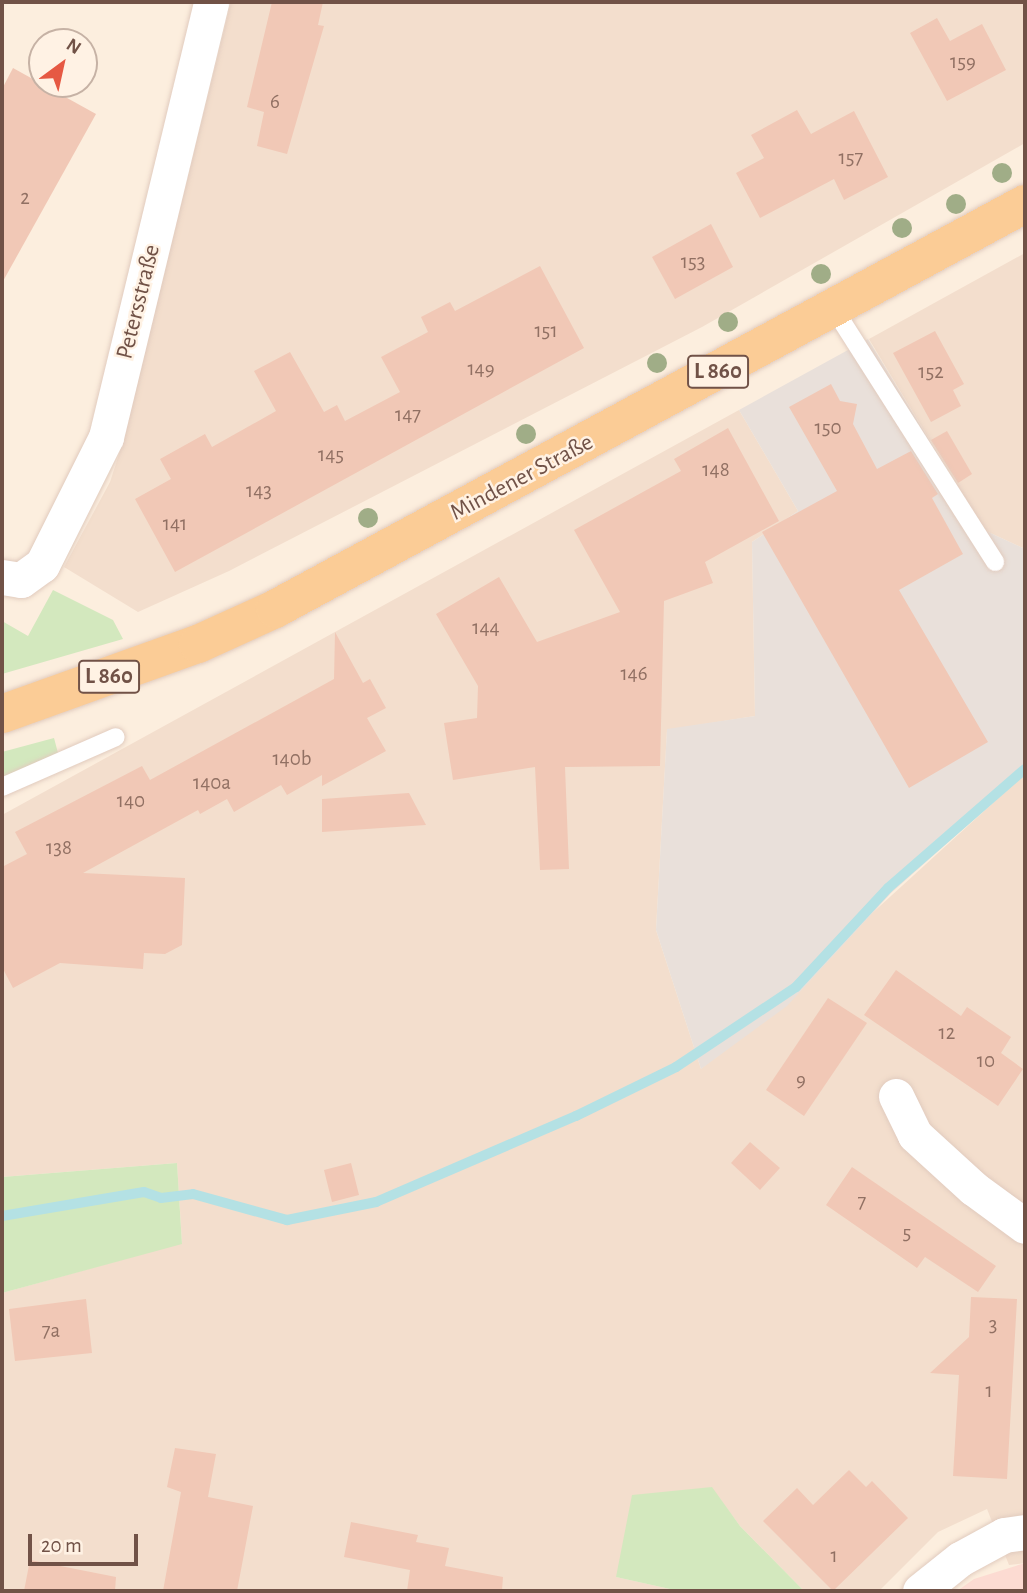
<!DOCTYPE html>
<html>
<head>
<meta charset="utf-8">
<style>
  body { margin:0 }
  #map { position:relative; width:1027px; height:1593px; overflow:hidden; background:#fceede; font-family:"Alegreya Sans",sans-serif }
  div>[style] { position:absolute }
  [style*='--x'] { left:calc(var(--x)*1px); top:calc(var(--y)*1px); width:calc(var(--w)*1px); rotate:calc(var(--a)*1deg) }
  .residential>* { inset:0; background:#f3decd }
  .commercial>* { inset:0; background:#fcdbd2 }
  .industrial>* { inset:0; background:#e9e0da }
  .green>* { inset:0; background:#d3e8be }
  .stream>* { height:10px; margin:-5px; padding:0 5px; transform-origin:5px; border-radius:5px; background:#b4e1e4 }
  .building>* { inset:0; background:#f1c8b6 }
  .roads { filter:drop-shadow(0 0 2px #e1cbbe) drop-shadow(0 0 2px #e1cbbe) }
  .lane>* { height:18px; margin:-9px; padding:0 9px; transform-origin:9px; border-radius:9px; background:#fff }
  .street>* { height:35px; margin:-17.5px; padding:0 17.5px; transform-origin:17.5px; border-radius:17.5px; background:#fff }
  .primary>* { height:38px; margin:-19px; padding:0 19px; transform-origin:19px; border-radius:19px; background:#fbcc96 }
  .trees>* { width:20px; height:20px; margin:-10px; border-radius:50%; background:#a0ad87 }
  span { translate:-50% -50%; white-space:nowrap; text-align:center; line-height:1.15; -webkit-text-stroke:5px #fff2e4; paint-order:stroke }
  .number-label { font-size:21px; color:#917063 }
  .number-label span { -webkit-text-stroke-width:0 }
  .shield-label span { padding:2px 5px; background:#fff2e4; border:2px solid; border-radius:5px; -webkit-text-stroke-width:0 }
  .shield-label { font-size:23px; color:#715247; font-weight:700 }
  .street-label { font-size:24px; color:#715247 }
  .frame { position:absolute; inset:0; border:4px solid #715247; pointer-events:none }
  .north { position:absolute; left:28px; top:28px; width:70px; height:70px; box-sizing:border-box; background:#fff2e4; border:2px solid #c6b2a5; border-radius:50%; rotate:33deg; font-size:19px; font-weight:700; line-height:28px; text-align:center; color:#715247 }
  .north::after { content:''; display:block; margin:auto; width:24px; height:32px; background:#e65943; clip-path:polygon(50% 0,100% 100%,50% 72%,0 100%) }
  .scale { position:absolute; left:28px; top:1534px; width:110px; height:32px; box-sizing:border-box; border:4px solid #715247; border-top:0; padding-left:9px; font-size:21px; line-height:24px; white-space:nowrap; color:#715247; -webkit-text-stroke:5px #fff2e4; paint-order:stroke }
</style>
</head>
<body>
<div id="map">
  <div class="residential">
    <i style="clip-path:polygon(231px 2px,1025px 2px,1025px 143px,702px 327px,229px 571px,138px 612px,64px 567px,110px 482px,122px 445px)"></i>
    <i style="clip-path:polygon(1025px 253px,1025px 549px,984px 530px,869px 339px)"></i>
    <i style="clip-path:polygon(739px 410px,798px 511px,752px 542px,755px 716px,667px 730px,656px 930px,701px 1069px,1025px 774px,1025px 1563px,1009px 1565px,987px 1509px,938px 1532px,879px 1591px,804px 1591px,740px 1526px,711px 1487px,616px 1577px,679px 1591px,2px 1591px,2px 1293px,182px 1243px,177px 1163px,2px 1177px,2px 815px)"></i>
  </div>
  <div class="commercial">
    <i style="clip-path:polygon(1025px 1563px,1025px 1591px,957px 1591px,974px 1579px)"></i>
  </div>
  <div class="industrial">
    <i style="clip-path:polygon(868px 339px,984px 530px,1025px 549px,1025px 774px,891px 893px,787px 1006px,701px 1069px,656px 930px,667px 729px,755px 716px,752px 542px,798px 511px,739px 410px)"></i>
  </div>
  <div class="green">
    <i style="clip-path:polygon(53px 590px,113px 620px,123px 639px,2px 674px,2px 621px,28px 636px)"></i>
    <i style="clip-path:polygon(54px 738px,58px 753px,2px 778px,2px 752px)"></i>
    <i style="clip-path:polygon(177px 1163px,182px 1244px,2px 1293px,2px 1177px)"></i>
    <i style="clip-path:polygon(712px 1487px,740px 1526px,804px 1591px,679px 1591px,616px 1577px,632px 1495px)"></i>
  </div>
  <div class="stream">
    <i style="--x:2;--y:1216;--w:144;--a:-9.6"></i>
    <i style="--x:144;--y:1192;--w:18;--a:19"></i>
    <i style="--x:161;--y:1198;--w:32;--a:-7"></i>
    <i style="--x:193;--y:1194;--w:98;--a:15.5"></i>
    <i style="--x:287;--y:1220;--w:91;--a:-11.4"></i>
    <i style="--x:376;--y:1202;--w:218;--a:-23.3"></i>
    <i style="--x:576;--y:1116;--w:111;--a:-26.1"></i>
    <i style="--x:676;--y:1067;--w:144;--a:-33.7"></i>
    <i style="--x:796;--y:987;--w:135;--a:-47.1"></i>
    <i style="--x:888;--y:888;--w:181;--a:-41"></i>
  </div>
  <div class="building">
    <i style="clip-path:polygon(272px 2px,323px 2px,318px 25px,324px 26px,287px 154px,257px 146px,264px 112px,247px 107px)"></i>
    <i style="clip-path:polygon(937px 18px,950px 41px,982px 24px,1006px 70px,947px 101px,910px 33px)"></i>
    <i style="clip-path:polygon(13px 68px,96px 114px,2px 283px,2px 89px)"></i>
    <i style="clip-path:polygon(797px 110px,811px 134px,854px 111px,888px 177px,844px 200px,834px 179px,760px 218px,736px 173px,764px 158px,751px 135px)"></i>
    <i style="clip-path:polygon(711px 224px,733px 267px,675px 299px,652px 257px)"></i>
    <i style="clip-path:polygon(540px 266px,584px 348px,175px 572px,135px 499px,171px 479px,160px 459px,205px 434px,212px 447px,276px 411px,254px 371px,290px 352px,324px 412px,337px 405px,345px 421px,400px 392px,381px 357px,428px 332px,421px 317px,450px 302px,455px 311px)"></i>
    <i style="clip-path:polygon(935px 331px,964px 384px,953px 390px,961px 406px,931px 422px,893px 353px)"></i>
    <i style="clip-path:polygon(831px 384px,840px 401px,857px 404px,853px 424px,877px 469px,911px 451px,938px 494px,932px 498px,963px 554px,899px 590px,988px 742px,909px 788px,762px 532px,837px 491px,789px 407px)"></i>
    <i style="clip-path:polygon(728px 428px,779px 521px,705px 562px,713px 583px,664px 601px,660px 766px,565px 767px,569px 869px,540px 870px,535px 767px,453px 780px,444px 723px,477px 718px,478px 686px,436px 614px,499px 577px,537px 642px,620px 612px,574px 530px,681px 471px,674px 459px)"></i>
    <i style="clip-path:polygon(947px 431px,972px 474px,958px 483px,931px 440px)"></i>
    <i style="clip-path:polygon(335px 632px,363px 683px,370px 679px,386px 708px,367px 718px,386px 751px,322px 786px,322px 775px,287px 795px,281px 785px,234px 812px,227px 799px,200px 814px,198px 810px,83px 873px,185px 878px,182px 945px,165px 954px,144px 953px,143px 969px,60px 963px,13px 988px,2px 967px,2px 867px,27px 854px,15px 832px,142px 766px,150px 780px,334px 679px)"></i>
    <i style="clip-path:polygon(409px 793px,426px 825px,322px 832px,322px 799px)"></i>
    <i style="clip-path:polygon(896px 970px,961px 1016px,967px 1007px,1011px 1037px,1001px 1053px,1023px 1069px,998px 1106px,864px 1015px)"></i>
    <i style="clip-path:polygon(828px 998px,867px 1023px,804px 1116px,766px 1090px)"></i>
    <i style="clip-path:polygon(750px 1142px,780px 1168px,760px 1190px,731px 1163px)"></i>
    <i style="clip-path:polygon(351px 1163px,359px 1195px,332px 1202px,324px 1170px)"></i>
    <i style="clip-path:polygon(852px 1167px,996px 1266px,978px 1292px,925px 1257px,917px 1268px,826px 1205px)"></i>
    <i style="clip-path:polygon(971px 1297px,1017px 1299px,1007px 1479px,953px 1476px,959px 1375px,930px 1373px,969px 1337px)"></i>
    <i style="clip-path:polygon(86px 1299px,92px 1353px,15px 1361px,9px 1309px)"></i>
    <i style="clip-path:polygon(175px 1448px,216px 1454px,208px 1497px,253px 1506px,237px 1591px,163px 1591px,181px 1492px,167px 1487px)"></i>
    <i style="clip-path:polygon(849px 1470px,866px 1487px,872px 1481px,908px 1518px,833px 1591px,763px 1521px,797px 1488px,813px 1505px)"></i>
    <i style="clip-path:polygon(351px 1522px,418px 1535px,416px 1542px,449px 1548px,445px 1566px,503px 1577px,502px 1591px,407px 1591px,410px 1570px,344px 1557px)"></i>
    <i style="clip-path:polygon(30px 1560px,116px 1577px,115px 1591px,24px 1591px)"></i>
  </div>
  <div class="roads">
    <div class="lane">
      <i style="--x:834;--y:309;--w:300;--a:57.5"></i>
      <i style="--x:2;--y:787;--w:124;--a:-23.7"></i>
    </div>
    <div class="street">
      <i style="--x:2;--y:577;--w:19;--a:9"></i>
      <i style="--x:21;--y:580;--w:26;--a:-36"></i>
      <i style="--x:42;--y:565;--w:143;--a:-63.4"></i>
      <i style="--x:106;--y:437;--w:447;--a:-76.4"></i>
      <i style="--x:896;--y:1096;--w:43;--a:64"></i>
      <i style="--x:915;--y:1135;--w:79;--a:42.4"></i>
      <i style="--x:973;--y:1188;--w:64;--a:36.2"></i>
      <i style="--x:920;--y:1591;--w:51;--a:-38.7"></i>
      <i style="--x:960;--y:1559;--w:50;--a:-28.6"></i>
      <i style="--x:1004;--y:1535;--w:21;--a:-8"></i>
    </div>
    <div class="primary">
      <i style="--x:2;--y:714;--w:208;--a:-19.7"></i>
      <i style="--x:198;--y:644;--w:85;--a:-24.4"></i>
      <i style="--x:275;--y:609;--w:852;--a:-28.37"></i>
    </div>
  </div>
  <div class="trees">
    <i style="left:1002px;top:173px"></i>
    <i style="left:956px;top:204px"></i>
    <i style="left:902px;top:228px"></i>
    <i style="left:821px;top:274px"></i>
    <i style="left:728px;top:322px"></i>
    <i style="left:657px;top:363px"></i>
    <i style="left:526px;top:434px"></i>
    <i style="left:368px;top:518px"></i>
  </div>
  <div class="number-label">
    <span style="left:963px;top:62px">159</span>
    <span style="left:275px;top:102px">6</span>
    <span style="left:851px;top:158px">157</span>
    <span style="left:25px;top:198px">2</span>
    <span style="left:693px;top:262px">153</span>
    <span style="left:546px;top:331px">151</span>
    <span style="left:481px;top:369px">149</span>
    <span style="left:931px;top:372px">152</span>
    <span style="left:408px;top:415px">147</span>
    <span style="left:828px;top:428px">150</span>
    <span style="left:331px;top:455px">145</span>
    <span style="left:716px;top:470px">148</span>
    <span style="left:259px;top:491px">143</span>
    <span style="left:175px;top:524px">141</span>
    <span style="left:486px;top:628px">144</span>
    <span style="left:634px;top:674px">146</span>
    <span style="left:292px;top:759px">140b</span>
    <span style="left:212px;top:783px">140a</span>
    <span style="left:131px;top:801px">140</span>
    <span style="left:59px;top:848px">138</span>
    <span style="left:947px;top:1033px">12</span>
    <span style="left:986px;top:1061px">10</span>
    <span style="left:801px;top:1080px">9</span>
    <span style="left:862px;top:1202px">7</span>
    <span style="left:907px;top:1233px">5</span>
    <span style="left:993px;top:1325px">3</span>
    <span style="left:51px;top:1331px">7a</span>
    <span style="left:989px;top:1391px">1</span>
    <span style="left:834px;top:1556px">1</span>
  </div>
  <div class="shield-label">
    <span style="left:718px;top:372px">L 860</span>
    <span style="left:109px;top:677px">L 860</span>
  </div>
  <div class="street-label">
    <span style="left:139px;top:302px;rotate:-76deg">Petersstraße</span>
    <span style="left:522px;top:478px;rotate:-28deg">Mindener Straße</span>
  </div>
  <div class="frame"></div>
  <div class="north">N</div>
  <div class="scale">20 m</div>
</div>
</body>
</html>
